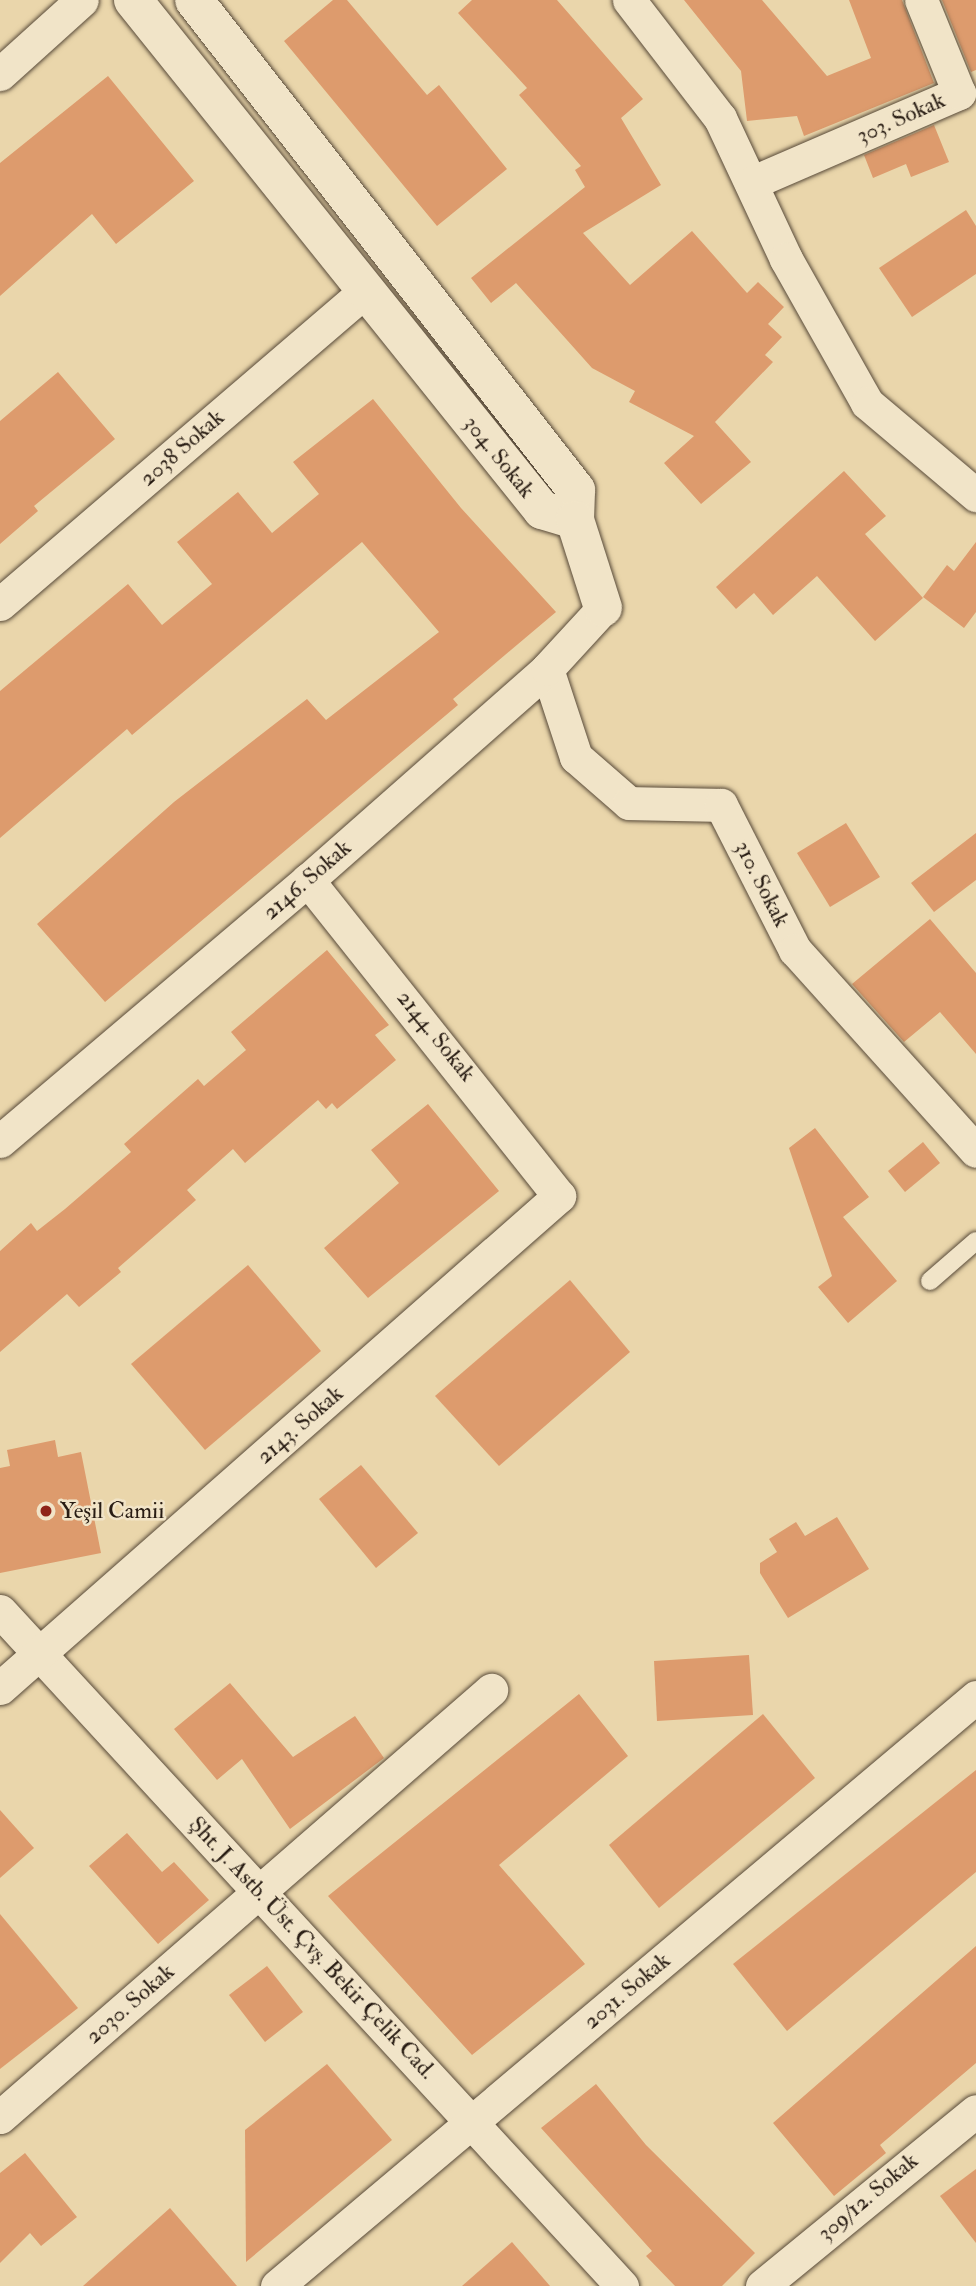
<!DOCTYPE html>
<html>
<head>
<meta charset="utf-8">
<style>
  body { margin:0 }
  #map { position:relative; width:976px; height:2286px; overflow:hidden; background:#ead6ab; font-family:"IM FELL Double Pica",serif }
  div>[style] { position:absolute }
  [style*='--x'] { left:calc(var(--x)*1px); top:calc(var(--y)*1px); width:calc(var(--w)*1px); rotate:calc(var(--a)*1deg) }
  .building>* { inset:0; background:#dd9b6d }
  .roads { filter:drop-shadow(0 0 2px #584a39) drop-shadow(0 0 2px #584a39) }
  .service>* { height:18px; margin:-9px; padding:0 9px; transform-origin:9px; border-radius:9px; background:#f1e4c8 }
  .minor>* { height:33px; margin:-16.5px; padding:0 16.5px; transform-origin:16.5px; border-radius:16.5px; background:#f1e4c8 }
  .tertiary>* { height:38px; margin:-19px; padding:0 19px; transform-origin:19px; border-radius:19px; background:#f1e4c8 }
  .dots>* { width:19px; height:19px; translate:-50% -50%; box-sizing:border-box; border:4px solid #f1e4c8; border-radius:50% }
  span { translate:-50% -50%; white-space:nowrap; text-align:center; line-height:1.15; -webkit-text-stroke:5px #f1e4c8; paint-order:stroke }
  .street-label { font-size:23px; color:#281c13 }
  .poi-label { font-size:23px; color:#281c13 }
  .left { translate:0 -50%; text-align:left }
</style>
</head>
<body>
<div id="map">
  <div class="building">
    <i style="clip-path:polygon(333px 0,347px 0,427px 95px,439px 85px,507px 169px,437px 226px,284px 41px)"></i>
    <i style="clip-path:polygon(472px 0,557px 0,643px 99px,621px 118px,661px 185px,583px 233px,630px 285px,692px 231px,747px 293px,758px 282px,784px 307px,768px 324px,782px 337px,765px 355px,773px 362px,715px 422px,751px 462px,701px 504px,664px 463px,694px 436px,629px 402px,635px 391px,592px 368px,516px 283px,491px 303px,471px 278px,585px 187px,575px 170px,581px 166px,519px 95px,527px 88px,458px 13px)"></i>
    <i style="clip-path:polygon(684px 0,762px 0,827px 76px,871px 58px,849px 0,902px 0,934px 83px,804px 136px,797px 116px,747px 121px,741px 71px)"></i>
    <i style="clip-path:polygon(942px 0,976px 0,976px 70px,971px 72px)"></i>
    <i style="clip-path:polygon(108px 76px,194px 181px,116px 244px,92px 214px,0 296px,0 163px)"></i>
    <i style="clip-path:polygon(934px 125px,949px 162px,911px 177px,906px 164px,873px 178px,864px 155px)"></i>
    <i style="clip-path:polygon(966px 210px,976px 226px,976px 274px,912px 317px,879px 268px)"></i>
    <i style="clip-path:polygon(58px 372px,115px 439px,34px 506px,38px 511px,0 544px,0 421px)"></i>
    <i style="clip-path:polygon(373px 399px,461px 508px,556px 612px,453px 699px,458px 705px,105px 1002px,37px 924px,174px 802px,307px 699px,326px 720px,439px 632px,362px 542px,132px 735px,127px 729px,0 838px,0 691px,128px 584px,162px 625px,212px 584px,177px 542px,238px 492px,272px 533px,319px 494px,293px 462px)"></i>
    <i style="clip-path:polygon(844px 471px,886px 516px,865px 534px,923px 598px,875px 641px,817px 576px,773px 615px,754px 593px,736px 609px,716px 587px)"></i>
    <i style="clip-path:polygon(976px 542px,976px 612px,964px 628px,923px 597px,947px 565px,954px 571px)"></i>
    <i style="clip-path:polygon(846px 823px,880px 877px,830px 907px,797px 853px)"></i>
    <i style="clip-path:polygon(976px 833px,976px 880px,934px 912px,911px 883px)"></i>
    <i style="clip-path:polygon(930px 919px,976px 973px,976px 1054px,940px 1012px,904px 1042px,852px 984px)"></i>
    <i style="clip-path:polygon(327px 950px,389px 1025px,375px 1035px,396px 1060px,337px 1109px,332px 1103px,326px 1109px,318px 1100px,245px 1163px,233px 1149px,187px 1190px,196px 1200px,118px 1268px,121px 1272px,79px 1307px,67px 1294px,0 1352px,0 1251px,31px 1223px,37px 1231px,65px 1209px,131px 1152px,124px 1144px,198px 1079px,204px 1086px,246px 1050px,231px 1032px)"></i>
    <i style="clip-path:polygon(428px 1104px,499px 1191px,368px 1298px,324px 1248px,399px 1183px,371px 1150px)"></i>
    <i style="clip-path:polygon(815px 1128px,869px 1197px,843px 1217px,897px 1281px,848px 1323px,818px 1287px,832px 1276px,789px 1148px)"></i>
    <i style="clip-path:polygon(923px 1142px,940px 1163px,905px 1192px,888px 1171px)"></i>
    <i style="clip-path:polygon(248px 1265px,321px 1351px,205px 1450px,131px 1364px)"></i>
    <i style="clip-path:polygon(570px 1280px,630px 1352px,499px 1466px,435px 1396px)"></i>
    <i style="clip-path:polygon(55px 1440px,58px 1457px,81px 1452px,101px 1553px,0 1573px,0 1468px,10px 1466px,7px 1450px)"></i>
    <i style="clip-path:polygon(361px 1465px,418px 1533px,376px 1568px,319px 1499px)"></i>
    <i style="clip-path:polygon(837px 1517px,869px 1569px,788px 1618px,760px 1573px,760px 1563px,777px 1552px,769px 1539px,796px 1522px,805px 1536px)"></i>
    <i style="clip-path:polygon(749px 1655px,753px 1715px,657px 1721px,654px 1661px)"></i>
    <i style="clip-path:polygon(230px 1683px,293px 1757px,355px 1716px,384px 1758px,290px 1829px,242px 1759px,217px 1780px,174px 1729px)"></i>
    <i style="clip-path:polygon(579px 1694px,628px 1756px,499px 1865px,585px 1964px,472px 2055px,328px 1896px)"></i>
    <i style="clip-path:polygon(763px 1714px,815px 1778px,659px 1908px,609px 1845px)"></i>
    <i style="clip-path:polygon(976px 1770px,976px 1872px,787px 2031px,733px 1964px)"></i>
    <i style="clip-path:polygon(0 1810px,34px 1848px,0 1878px)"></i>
    <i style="clip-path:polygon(127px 1833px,162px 1872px,174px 1862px,209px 1900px,158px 1944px,89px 1866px)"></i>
    <i style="clip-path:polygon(0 1914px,78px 2008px,0 2069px)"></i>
    <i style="clip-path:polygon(976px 1946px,976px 2063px,880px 2145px,886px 2153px,834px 2196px,773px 2123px)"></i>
    <i style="clip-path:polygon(267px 1966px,303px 2012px,265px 2042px,229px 1995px)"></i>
    <i style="clip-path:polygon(327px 2064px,392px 2140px,246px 2262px,245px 2130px)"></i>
    <i style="clip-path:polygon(596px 2084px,646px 2145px,755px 2253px,722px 2286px,675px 2286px,646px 2256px,652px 2251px,541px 2128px)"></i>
    <i style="clip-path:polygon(25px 2153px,77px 2217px,41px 2246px,30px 2233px,0 2263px,0 2173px)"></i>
    <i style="clip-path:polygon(976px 2169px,976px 2243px,940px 2196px)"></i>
    <i style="clip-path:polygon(170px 2208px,237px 2286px,83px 2286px)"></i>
    <i style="clip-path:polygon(512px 2242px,550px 2286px,462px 2286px)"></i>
  </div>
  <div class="roads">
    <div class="service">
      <i style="--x:930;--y:1281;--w:61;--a:-41"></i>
    </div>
    <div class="minor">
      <i style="--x:629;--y:0;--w:149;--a:52.4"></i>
      <i style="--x:720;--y:118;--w:156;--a:64.9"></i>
      <i style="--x:786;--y:259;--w:165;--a:60.6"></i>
      <i style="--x:867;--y:403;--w:143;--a:40.2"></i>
      <i style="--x:0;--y:74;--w:110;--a:-42.1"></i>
      <i style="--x:751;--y:183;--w:227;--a:-23.4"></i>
      <i style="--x:959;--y:93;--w:100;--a:-112.2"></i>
      <i style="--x:0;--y:604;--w:479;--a:-40.6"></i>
      <i style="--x:547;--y:669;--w:93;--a:71.8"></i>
      <i style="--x:576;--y:757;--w:70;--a:41"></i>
      <i style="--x:629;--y:803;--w:92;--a:1.2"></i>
      <i style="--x:721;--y:805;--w:163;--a:63"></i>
      <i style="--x:795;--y:950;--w:270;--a:48"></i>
      <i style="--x:0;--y:1141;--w:404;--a:-40.3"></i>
      <i style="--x:308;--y:880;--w:319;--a:-41.4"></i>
      <i style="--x:547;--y:669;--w:83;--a:-47.4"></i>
      <i style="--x:0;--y:1611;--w:918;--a:47.34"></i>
      <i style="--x:0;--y:1688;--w:745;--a:-41.35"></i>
      <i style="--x:559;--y:1196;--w:404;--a:-128.5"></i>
      <i style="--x:0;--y:2117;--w:651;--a:-41.01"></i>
      <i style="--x:277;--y:2286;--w:914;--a:-40.12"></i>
      <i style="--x:762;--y:2286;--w:276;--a:-39.3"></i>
    </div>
    <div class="tertiary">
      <i style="--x:133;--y:0;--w:654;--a:51.27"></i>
      <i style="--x:542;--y:510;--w:34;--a:17"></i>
      <i style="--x:575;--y:520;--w:30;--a:-88"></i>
      <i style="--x:576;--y:490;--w:621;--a:-127.94"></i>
      <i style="--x:575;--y:520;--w:92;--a:72.3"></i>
    </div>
  </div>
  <div class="dots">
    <i style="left:46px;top:1511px;background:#8f2418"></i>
  </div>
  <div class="street-label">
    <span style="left:901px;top:118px;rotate:-24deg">303. Sokak</span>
    <span style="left:182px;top:448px;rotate:-41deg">2038 Sokak</span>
    <span style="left:499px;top:457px;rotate:51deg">304. Sokak</span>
    <span style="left:307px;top:880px;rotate:-41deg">2146. Sokak</span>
    <span style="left:762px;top:884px;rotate:63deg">310. Sokak</span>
    <span style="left:436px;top:1036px;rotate:51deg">2144. Sokak</span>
    <span style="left:300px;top:1425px;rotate:-41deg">2143. Sokak</span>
    <span style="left:312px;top:1948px;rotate:47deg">Şht. J. Astb. Üst. Çvş. Bekir Çelik Cad.</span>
    <span style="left:627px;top:1991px;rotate:-40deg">2031. Sokak</span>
    <span style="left:130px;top:2004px;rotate:-41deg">2030. Sokak</span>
    <span style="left:868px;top:2197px;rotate:-40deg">309/12. Sokak</span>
  </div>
  <div class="poi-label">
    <span class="left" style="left:60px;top:1511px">Yeşil Camii</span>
  </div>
</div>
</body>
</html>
